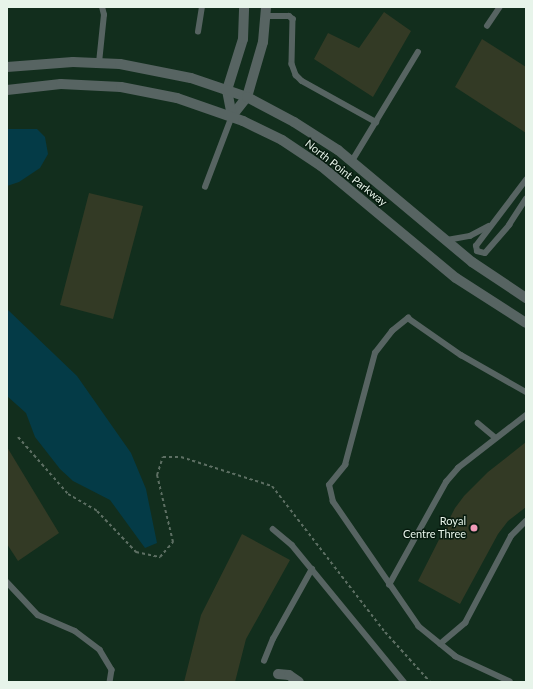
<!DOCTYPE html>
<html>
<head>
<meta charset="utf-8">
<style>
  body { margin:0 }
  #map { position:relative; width:533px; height:689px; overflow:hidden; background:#112518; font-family:Lato,sans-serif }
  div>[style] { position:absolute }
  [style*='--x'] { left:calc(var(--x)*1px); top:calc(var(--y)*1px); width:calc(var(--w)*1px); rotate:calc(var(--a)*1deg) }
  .built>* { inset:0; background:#122e1d }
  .water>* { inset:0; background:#043b47 }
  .building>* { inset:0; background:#333a25 }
  .path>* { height:2px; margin-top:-1px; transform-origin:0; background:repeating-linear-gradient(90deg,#5d6f63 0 3px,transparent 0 6px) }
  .service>* { height:5.5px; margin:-2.75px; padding:0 2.75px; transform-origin:2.75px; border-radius:2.75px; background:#576462 }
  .minor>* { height:10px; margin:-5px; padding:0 5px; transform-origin:5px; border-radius:5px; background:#576462 }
  .tertiary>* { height:10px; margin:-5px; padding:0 5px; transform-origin:5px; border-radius:5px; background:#576462 }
  .dots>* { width:11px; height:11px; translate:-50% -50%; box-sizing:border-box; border:2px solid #071b0f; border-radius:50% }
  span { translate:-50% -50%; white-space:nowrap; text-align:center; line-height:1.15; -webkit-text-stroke:3px #071b0f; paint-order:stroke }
  .street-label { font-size:11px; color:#e7f4ea }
  .poi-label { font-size:11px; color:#e7f4ea }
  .right { translate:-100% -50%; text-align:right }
  .frame { position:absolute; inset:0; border:8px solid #e7f4ea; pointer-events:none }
</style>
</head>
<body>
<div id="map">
  <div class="built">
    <i style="clip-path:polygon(7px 7px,526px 7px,526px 682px,7px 682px)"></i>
  </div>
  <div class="water">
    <i style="clip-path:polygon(7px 129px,37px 129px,45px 137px,48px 154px,40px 168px,19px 182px,7px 186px)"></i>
    <i style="clip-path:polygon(7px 309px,77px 376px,131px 453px,146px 489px,157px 543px,145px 548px,110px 500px,73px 481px,60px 469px,35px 437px,26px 413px,7px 396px)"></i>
  </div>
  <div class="building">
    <i style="clip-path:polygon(384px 12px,411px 31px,373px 97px,314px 59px,328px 33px,359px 48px)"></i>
    <i style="clip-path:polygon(482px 39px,526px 67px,526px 133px,455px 87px)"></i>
    <i style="clip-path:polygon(89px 193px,143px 206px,113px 319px,60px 305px)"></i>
    <i style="clip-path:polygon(526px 442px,526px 507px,508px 521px,498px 534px,460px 604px,418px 581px,455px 508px,464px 496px,488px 472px)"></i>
    <i style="clip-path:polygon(7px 447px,59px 533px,18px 561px,7px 544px)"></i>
    <i style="clip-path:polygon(242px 534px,290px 560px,246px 639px,235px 682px,184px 682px,201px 615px)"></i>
  </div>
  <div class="path">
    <i style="--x:18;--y:437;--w:76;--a:48.7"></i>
    <i style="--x:68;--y:494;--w:34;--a:30"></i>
    <i style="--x:97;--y:511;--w:57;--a:46.4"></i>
    <i style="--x:136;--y:552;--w:25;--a:12"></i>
    <i style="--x:160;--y:557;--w:20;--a:-49"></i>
    <i style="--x:173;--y:542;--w:69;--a:-103.4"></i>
    <i style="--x:157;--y:475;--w:19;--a:-72"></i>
    <i style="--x:163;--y:457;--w:18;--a:0"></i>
    <i style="--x:181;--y:457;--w:96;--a:17.7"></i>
    <i style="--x:272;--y:486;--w:185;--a:52.3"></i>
    <i style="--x:385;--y:632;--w:67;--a:48"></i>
  </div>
  <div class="service">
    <i style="--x:265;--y:16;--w:24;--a:0"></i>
    <i style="--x:289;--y:16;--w:5;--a:37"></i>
    <i style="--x:293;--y:19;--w:45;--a:91.3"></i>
    <i style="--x:292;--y:64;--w:12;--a:70"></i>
    <i style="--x:296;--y:75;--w:8;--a:45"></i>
    <i style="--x:302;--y:81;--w:85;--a:29"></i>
    <i style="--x:487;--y:26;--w:23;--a:-56"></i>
    <i style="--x:198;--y:32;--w:25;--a:-81"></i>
    <i style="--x:99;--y:63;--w:48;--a:-84.1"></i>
    <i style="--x:104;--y:15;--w:8;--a:-104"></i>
    <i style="--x:352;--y:161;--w:127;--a:-58.8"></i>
    <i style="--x:205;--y:187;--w:76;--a:-69.2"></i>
    <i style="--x:447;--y:240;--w:23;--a:-10"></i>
    <i style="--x:470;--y:236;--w:21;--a:-28"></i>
    <i style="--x:477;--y:251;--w:5;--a:-101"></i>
    <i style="--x:476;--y:246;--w:83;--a:-52.9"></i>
    <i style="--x:477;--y:251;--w:8;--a:14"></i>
    <i style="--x:485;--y:253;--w:37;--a:-49"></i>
    <i style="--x:509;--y:225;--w:31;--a:-57"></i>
    <i style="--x:478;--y:423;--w:23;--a:40"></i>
    <i style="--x:273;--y:529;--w:25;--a:40"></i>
    <i style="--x:292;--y:545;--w:177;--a:50.7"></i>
    <i style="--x:7;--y:582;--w:45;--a:46.8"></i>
    <i style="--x:38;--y:615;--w:40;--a:23.4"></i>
    <i style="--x:75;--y:631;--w:31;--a:37"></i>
    <i style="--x:100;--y:650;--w:23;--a:59"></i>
    <i style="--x:112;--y:670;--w:12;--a:99"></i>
    <i style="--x:389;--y:585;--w:118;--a:-61"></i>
    <i style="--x:446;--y:482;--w:18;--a:-49"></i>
    <i style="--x:458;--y:468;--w:86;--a:-37.9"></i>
    <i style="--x:440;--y:644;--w:33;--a:-40"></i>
    <i style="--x:465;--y:623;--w:98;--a:-62.1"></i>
    <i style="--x:511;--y:536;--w:21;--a:-45"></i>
    <i style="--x:264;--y:661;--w:24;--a:-68"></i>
    <i style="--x:273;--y:639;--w:80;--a:-60.9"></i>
    <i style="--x:510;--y:682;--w:60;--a:-155.2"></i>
    <i style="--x:456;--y:657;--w:48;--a:-141"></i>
    <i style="--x:419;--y:627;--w:152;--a:-124.5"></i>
    <i style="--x:333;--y:502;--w:17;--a:-103"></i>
    <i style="--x:329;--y:485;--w:26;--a:-51"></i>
    <i style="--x:345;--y:465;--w:116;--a:-75"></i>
    <i style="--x:375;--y:353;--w:28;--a:-52"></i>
    <i style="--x:392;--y:331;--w:21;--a:-39"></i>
    <i style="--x:408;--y:318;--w:65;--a:34.9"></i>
    <i style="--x:461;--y:355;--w:75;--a:29.6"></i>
  </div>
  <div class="minor">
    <i style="--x:232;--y:116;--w:24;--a:-52"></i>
    <i style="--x:247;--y:97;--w:57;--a:-73.8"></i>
    <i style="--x:263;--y:42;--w:35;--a:-85"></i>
    <i style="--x:232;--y:116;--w:26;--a:-101"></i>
    <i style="--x:227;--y:90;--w:53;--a:-72.6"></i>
    <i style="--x:243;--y:39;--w:32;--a:-88"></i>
    <i style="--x:278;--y:674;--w:11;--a:5"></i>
    <i style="--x:289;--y:675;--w:12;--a:35"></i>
  </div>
  <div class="tertiary">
    <i style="--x:7;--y:67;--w:66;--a:-4.3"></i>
    <i style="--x:73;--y:62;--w:47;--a:2.4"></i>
    <i style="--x:120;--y:64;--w:72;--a:11.2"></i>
    <i style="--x:191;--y:78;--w:59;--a:18.7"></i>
    <i style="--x:247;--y:97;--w:53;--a:28"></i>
    <i style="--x:294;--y:122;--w:52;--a:32.5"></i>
    <i style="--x:338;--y:150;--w:175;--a:39.9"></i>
    <i style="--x:472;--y:262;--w:65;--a:33.7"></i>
    <i style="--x:7;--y:90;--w:54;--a:-6.3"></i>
    <i style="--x:61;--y:84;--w:60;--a:2.9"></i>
    <i style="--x:121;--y:87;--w:57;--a:11.1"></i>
    <i style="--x:177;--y:98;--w:70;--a:19.2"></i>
    <i style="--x:243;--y:121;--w:43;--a:26"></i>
    <i style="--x:282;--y:140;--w:47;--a:33.7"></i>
    <i style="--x:321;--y:166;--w:175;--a:39.7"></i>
    <i style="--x:456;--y:278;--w:83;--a:32.7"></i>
  </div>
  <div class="dots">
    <i style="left:474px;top:528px;background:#f09ab7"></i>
  </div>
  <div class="street-label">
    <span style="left:346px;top:173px;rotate:38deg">North Point Parkway</span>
  </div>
  <div class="poi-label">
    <span class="right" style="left:466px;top:528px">Royal<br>Centre Three</span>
  </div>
  <div class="frame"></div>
</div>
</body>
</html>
